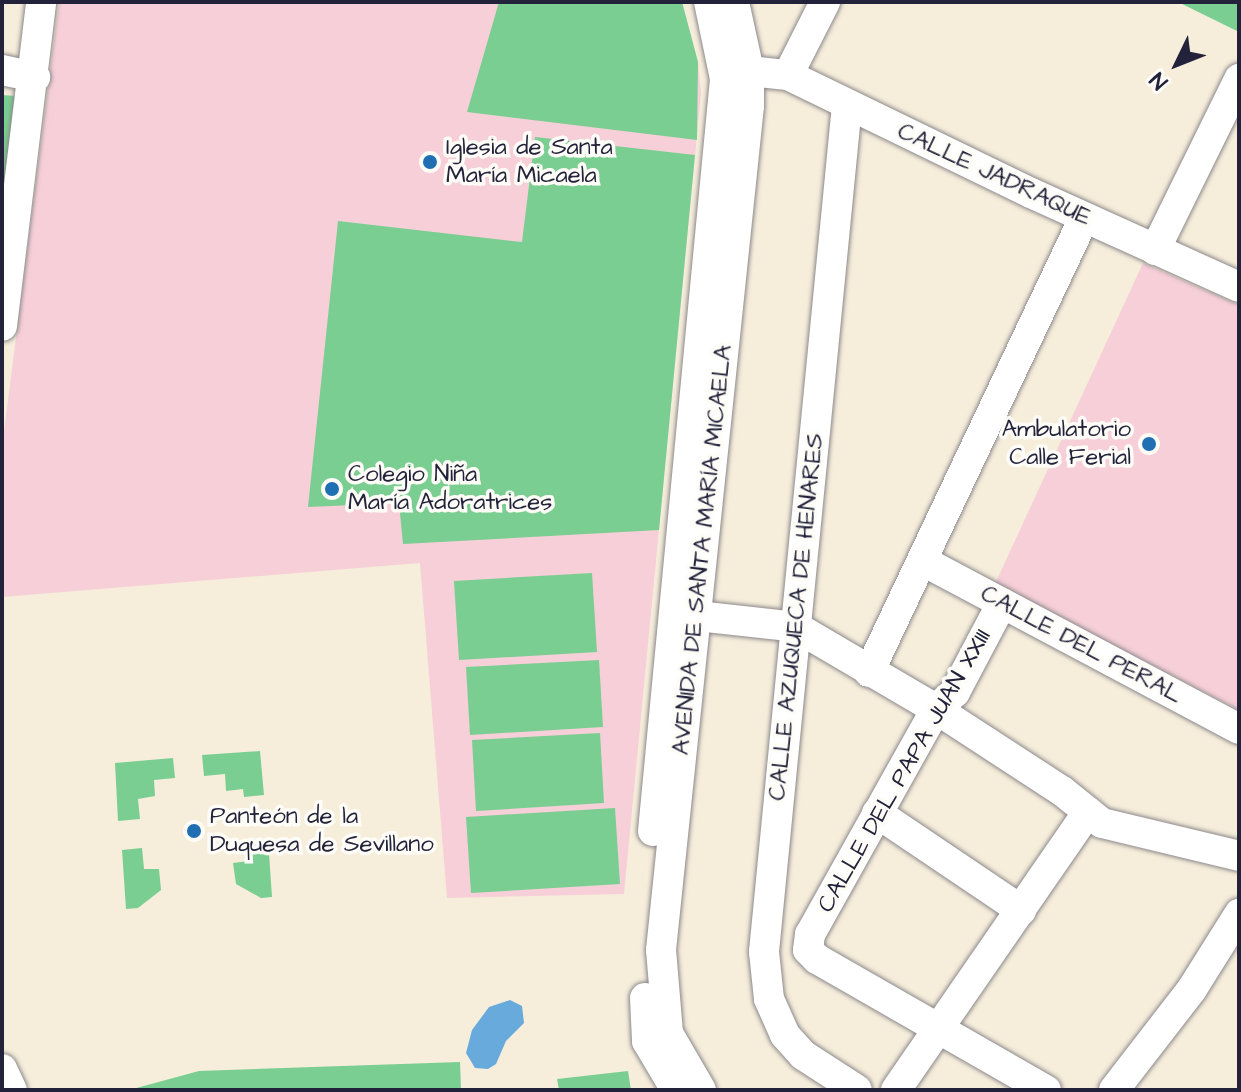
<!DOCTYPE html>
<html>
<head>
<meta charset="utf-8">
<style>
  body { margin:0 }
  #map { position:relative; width:1241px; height:1092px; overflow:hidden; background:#f6eedb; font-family:"Architects Daughter",sans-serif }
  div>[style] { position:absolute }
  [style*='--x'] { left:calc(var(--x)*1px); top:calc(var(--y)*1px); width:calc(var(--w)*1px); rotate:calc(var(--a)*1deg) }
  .built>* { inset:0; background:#f6cfd8 }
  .green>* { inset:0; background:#7ace91 }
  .water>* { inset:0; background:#67aadb }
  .roads { filter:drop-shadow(0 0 2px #8c888b) drop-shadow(0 0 2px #8c888b) }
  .minor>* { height:30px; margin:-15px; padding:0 15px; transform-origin:15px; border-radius:15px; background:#fff }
  .dots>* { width:22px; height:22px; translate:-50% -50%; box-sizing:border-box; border:4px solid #fdfcf7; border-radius:50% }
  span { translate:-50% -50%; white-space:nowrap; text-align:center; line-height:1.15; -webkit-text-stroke:7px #fdfcf7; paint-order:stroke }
  .poi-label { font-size:24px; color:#22223b }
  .left { translate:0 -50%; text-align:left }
  .right { translate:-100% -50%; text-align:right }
  .street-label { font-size:24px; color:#22223b }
  .frame { position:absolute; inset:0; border:4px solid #22223b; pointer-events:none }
  .north { position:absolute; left:1137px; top:24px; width:80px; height:80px; -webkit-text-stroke:6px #fdfcf7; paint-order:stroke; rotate:227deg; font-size:22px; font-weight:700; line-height:32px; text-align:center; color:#22223b }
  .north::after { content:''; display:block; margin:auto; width:28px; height:36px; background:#22223b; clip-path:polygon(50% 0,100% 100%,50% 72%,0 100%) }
</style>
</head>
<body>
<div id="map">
  <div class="built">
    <i style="clip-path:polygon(59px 2px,682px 2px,698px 62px,701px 93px,624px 894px,447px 898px,420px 563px,2px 597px,2px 447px)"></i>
    <i style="clip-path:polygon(1143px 263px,1239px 305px,1239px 710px,995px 584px)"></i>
  </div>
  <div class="green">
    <i style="clip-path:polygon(499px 2px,682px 2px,698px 62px,697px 140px,467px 112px)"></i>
    <i style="clip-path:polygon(1178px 2px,1239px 2px,1239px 32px)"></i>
    <i style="clip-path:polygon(2px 95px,16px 96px,2px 206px)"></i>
    <i style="clip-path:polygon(535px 137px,695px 155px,659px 530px,403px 544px,399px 503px,308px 507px,338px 221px,522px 242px)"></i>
    <i style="clip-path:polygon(592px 573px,597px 652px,459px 660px,454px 581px)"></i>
    <i style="clip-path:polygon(599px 660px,603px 727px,470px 735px,466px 667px)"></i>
    <i style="clip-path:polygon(600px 733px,604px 803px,476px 811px,472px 740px)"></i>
    <i style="clip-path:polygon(260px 751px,264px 795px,244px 797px,243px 789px,226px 791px,225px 774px,204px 776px,202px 755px)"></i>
    <i style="clip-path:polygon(173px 758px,175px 778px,154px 780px,155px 796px,138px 799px,140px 819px,118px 821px,115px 763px)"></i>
    <i style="clip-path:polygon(615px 808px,620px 884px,471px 893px,466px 817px)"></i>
    <i style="clip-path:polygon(268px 839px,272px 897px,261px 898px,236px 884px,233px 863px,249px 861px,247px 840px)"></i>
    <i style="clip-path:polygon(142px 848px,144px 869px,159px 869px,161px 890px,138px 908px,126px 909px,122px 850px)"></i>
    <i style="clip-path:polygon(460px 1062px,461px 1090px,129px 1090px,199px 1071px)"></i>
    <i style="clip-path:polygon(628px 1071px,631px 1090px,559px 1090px,557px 1079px)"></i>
  </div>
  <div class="water">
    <i style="clip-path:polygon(510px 1000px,522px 1006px,524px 1023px,506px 1041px,496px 1064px,488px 1069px,475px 1068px,466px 1053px,472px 1030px,489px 1007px)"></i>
  </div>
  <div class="roads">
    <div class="minor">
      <i style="--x:2;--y:70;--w:34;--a:12"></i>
      <i style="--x:749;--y:71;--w:39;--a:6"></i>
      <i style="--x:788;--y:75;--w:270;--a:25.9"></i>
      <i style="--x:1031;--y:193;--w:228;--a:24.3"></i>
      <i style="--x:788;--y:75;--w:82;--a:-63.1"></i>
      <i style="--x:847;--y:105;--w:851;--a:95.6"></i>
      <i style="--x:764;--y:952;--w:47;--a:83.9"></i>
      <i style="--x:769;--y:999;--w:39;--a:66"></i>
      <i style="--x:785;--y:1035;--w:27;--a:48"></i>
      <i style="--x:803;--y:1055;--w:64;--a:32.9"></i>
      <i style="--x:1155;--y:250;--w:191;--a:-63.8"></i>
      <i style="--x:2;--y:326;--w:326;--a:-83.1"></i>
      <i style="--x:923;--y:561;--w:358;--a:28"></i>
      <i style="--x:1002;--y:603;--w:101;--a:117.8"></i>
      <i style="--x:955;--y:692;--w:25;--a:138"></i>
      <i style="--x:936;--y:709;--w:258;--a:119.2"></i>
      <i style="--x:810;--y:934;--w:16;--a:97"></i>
      <i style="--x:808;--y:950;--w:13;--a:45"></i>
      <i style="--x:817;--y:959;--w:264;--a:29.8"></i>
      <i style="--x:679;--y:614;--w:118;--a:6.3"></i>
      <i style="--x:796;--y:627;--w:162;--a:30.4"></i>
      <i style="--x:936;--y:709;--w:150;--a:33.1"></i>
      <i style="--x:1062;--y:791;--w:51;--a:38.7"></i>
      <i style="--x:1102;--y:823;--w:141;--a:13.5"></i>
      <i style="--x:869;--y:672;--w:502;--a:-64.66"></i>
      <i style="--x:877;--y:813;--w:174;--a:34"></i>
      <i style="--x:653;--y:831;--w:755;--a:-84.53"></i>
      <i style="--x:725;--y:79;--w:79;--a:-101.7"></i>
      <i style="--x:645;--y:998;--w:43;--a:87.3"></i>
      <i style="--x:647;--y:1041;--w:57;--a:59.4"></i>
      <i style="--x:2;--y:1069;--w:23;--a:65"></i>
      <i style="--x:701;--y:1090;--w:66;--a:-120.1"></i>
      <i style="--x:668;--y:1033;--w:83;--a:-94.8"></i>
      <i style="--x:661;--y:950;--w:849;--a:-84.05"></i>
      <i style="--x:749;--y:106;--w:35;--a:-90"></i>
      <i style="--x:749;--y:71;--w:71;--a:-102.3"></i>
      <i style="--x:896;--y:1090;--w:338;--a:-55.4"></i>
      <i style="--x:1114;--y:1090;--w:128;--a:-52.3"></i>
      <i style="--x:1192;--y:989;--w:89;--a:-57.9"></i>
    </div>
  </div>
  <div class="dots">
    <i style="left:430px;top:162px;background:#1f6fb2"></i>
    <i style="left:1149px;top:444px;background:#1f6fb2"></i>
    <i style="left:332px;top:489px;background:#1f6fb2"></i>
    <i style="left:194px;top:831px;background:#1f6fb2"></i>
  </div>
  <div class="poi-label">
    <span class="left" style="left:446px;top:162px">Iglesia de Santa<br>María Micaela</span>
    <span class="right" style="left:1131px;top:444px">Ambulatorio<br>Calle Ferial</span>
    <span class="left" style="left:348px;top:489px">Colegio Niña<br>María Adoratrices</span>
    <span class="left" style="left:210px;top:831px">Panteón de la<br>Duquesa de Sevillano</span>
  </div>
  <div class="street-label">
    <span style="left:994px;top:175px;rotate:25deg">CALLE JADRAQUE</span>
    <span style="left:703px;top:550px;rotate:-84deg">AVENIDA DE SANTA MARÍA MICAELA</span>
    <span style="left:797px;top:617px;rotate:-84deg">CALLE AZUQUECA DE HENARES</span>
    <span style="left:1081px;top:645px;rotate:28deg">CALLE DEL PERAL</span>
    <span style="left:905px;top:771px;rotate:-60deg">CALLE DEL PAPA JUAN XXIII</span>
  </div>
  <div class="frame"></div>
  <div class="north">N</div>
</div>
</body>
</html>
